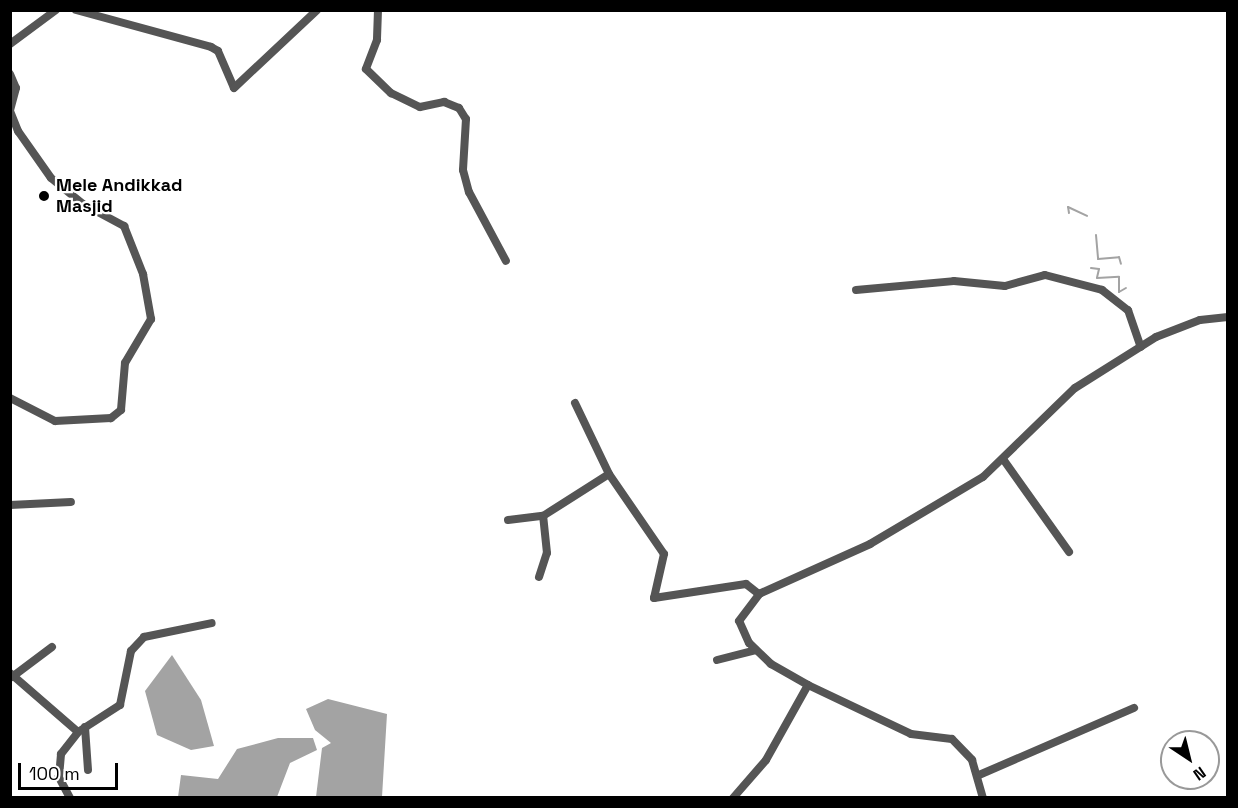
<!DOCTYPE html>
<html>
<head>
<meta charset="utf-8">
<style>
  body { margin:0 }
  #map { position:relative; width:1238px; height:808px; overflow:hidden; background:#fff; font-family:"Space Grotesk",sans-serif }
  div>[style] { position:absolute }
  .water>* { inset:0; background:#a3a3a3 }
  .stream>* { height:2px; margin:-1px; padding:0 1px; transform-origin:1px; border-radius:1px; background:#a3a3a3 }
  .street>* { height:8px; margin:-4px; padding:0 4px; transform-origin:4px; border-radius:4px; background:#555 }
  .dots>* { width:16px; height:16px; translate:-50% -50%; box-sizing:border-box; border:3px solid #fff; border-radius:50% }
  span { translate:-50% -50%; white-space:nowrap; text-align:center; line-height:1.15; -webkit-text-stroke:4.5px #fff; paint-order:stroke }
  .poi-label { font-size:18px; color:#000; font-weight:700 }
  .left { translate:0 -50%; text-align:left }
  .frame { position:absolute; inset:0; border:12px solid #000; pointer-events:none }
  .north { position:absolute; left:1160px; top:730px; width:60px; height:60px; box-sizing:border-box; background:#fff; border:2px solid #999; border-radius:50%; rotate:145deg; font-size:16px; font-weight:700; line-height:24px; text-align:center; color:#000 }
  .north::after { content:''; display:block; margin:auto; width:21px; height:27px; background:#000; clip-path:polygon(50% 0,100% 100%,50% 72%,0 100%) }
  .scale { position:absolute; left:18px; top:763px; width:100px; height:27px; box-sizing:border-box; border:3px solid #000; border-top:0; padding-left:8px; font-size:18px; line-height:21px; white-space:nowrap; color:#000; -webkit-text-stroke:4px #fff; paint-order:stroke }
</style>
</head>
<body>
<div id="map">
  <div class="water">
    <i style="clip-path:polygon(172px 655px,201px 700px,214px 746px,191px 750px,157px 735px,145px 691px)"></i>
    <i style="clip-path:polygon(328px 699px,387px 714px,382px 797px,316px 797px,322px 748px,331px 743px,315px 730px,306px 709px)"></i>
    <i style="clip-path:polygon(278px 738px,313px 738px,317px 750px,290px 763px,277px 797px,178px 797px,181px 775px,218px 779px,237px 749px)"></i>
  </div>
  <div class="stream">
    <i style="left:1069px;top:213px;width:6px;rotate:-99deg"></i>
    <i style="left:1068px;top:207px;width:21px;rotate:25deg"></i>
    <i style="left:1096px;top:235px;width:24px;rotate:85deg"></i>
    <i style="left:1098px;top:259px;width:21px;rotate:-5deg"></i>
    <i style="left:1119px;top:257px;width:7px;rotate:74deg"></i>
    <i style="left:1091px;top:268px;width:8px;rotate:7deg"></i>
    <i style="left:1099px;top:269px;width:9px;rotate:103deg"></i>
    <i style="left:1097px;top:278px;width:22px;rotate:-3deg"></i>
    <i style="left:1119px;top:277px;width:15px;rotate:90deg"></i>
    <i style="left:1119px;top:292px;width:8px;rotate:-30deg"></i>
  </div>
  <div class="street">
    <i style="left:76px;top:10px;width:140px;rotate:15.3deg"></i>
    <i style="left:211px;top:47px;width:8px;rotate:30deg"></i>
    <i style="left:218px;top:51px;width:40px;rotate:66.6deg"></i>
    <i style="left:234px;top:88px;width:114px;rotate:-43.2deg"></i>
    <i style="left:378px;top:10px;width:30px;rotate:92deg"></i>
    <i style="left:377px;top:40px;width:31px;rotate:111deg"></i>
    <i style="left:366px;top:69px;width:35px;rotate:44deg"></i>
    <i style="left:391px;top:93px;width:32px;rotate:26deg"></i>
    <i style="left:420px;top:107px;width:25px;rotate:-12deg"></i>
    <i style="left:444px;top:102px;width:16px;rotate:22deg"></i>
    <i style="left:459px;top:108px;width:13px;rotate:58deg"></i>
    <i style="left:466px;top:119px;width:51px;rotate:93.4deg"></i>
    <i style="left:463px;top:170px;width:23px;rotate:75deg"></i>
    <i style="left:469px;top:192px;width:78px;rotate:61.8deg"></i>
    <i style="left:10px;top:44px;width:57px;rotate:-36.5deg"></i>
    <i style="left:10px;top:74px;width:15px;rotate:67deg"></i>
    <i style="left:16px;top:88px;width:23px;rotate:105deg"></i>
    <i style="left:10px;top:111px;width:22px;rotate:68deg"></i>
    <i style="left:18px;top:131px;width:57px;rotate:54.9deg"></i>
    <i style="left:51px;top:178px;width:41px;rotate:39.1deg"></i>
    <i style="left:83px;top:204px;width:47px;rotate:28.2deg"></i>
    <i style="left:124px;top:226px;width:52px;rotate:68.4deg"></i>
    <i style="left:143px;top:274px;width:46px;rotate:79.9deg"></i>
    <i style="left:151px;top:319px;width:51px;rotate:120.6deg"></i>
    <i style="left:125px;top:363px;width:47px;rotate:94.9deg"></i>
    <i style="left:121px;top:410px;width:13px;rotate:141deg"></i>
    <i style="left:111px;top:418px;width:56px;rotate:176.9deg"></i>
    <i style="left:55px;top:421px;width:51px;rotate:-152.9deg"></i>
    <i style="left:856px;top:290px;width:98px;rotate:-5.2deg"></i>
    <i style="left:954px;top:281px;width:51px;rotate:5.6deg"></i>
    <i style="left:1005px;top:286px;width:41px;rotate:-15.4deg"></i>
    <i style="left:1045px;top:275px;width:59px;rotate:14.7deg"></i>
    <i style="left:1102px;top:290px;width:33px;rotate:38deg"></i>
    <i style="left:1128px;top:310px;width:39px;rotate:71deg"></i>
    <i style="left:575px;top:403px;width:79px;rotate:64.4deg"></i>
    <i style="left:1003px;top:459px;width:114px;rotate:54.6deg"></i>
    <i style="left:10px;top:505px;width:61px;rotate:-2.8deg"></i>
    <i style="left:508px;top:520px;width:35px;rotate:-7deg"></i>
    <i style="left:543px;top:516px;width:78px;rotate:-32.5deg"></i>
    <i style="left:609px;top:474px;width:97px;rotate:55.5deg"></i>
    <i style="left:664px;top:554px;width:45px;rotate:102.8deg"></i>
    <i style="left:654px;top:598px;width:93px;rotate:-8.7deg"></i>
    <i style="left:746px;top:584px;width:16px;rotate:38deg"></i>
    <i style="left:539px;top:577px;width:25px;rotate:-72deg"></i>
    <i style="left:547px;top:553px;width:37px;rotate:-96deg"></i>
    <i style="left:717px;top:660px;width:40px;rotate:-14.4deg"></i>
    <i style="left:10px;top:673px;width:90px;rotate:40.9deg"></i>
    <i style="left:12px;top:677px;width:50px;rotate:-36.9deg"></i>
    <i style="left:808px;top:685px;width:114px;rotate:25.4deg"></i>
    <i style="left:911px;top:734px;width:41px;rotate:7deg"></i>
    <i style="left:952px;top:739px;width:29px;rotate:46deg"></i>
    <i style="left:972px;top:760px;width:40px;rotate:74deg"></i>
    <i style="left:85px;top:727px;width:43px;rotate:86deg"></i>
    <i style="left:979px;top:775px;width:169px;rotate:-23.4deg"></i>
    <i style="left:70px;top:798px;width:24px;rotate:-118deg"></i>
    <i style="left:59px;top:777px;width:23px;rotate:-85deg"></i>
    <i style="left:61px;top:754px;width:28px;rotate:-52deg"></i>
    <i style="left:78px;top:732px;width:50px;rotate:-32.7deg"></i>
    <i style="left:120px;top:705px;width:55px;rotate:-78.5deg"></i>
    <i style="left:131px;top:651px;width:19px;rotate:-47deg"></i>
    <i style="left:144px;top:637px;width:69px;rotate:-11.6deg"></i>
    <i style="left:733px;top:798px;width:50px;rotate:-49deg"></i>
    <i style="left:766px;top:760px;width:86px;rotate:-60.8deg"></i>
    <i style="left:808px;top:685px;width:43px;rotate:-150.4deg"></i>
    <i style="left:771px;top:664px;width:30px;rotate:-136deg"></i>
    <i style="left:749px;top:643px;width:24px;rotate:-114deg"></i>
    <i style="left:739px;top:621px;width:34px;rotate:-53deg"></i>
    <i style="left:759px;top:594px;width:122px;rotate:-24.2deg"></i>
    <i style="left:870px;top:544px;width:131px;rotate:-30.7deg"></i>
    <i style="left:983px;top:477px;width:128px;rotate:-44.1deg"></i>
    <i style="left:1075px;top:388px;width:96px;rotate:-32.2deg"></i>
    <i style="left:1156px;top:337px;width:47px;rotate:-21.1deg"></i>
    <i style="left:1200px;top:320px;width:28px;rotate:-6deg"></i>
  </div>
  <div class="dots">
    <i style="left:44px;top:196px;background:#000"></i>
  </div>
  <div class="poi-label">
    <span class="left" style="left:56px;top:196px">Mele Andikkad<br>Masjid</span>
  </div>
  <div class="frame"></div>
  <div class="north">N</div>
  <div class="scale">100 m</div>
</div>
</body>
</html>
